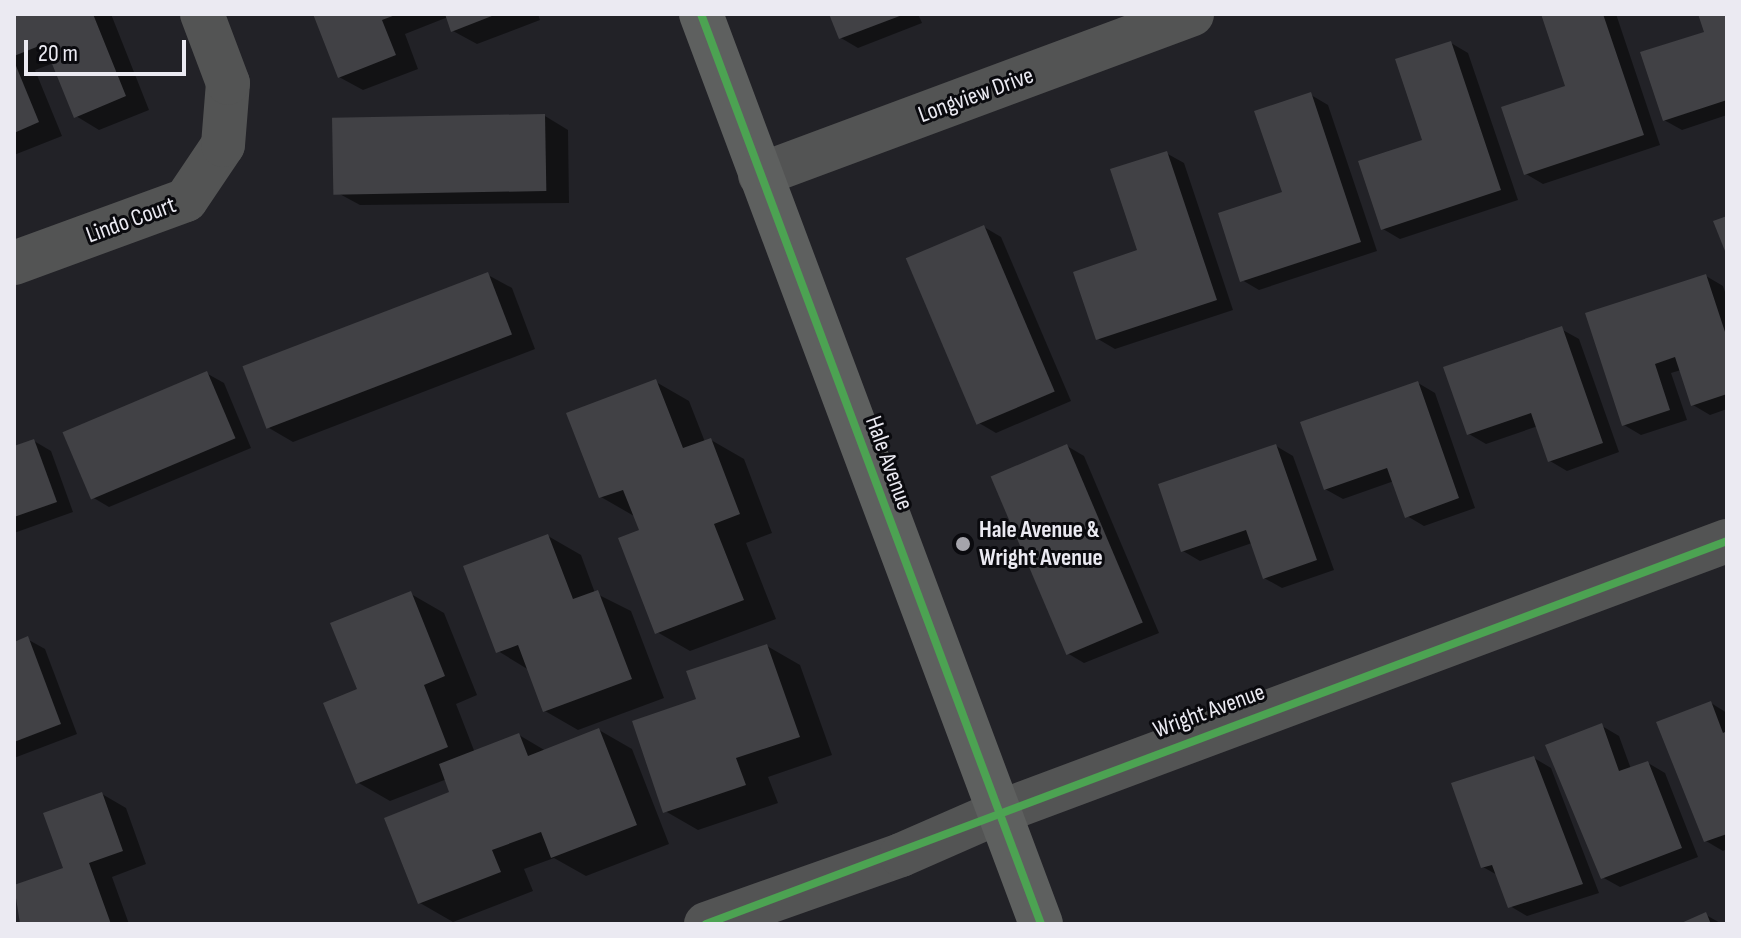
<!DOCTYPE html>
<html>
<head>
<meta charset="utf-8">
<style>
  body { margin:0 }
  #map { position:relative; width:1741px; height:938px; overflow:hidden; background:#222227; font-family:"Sofia Sans Condensed",sans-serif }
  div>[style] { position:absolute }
  .shadow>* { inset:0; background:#0007 }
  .building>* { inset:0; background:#414145; transform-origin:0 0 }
  .minor>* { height:44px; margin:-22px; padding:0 22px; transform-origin:22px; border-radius:22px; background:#535454 }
  .tertiary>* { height:44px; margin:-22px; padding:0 22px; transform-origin:22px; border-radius:22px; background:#535454 }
  .secondary>* { height:44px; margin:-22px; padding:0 22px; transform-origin:22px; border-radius:22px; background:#5e605f }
  .cycleway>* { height:8px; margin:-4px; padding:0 4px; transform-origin:4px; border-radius:4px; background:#4ca352 }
  .dots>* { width:22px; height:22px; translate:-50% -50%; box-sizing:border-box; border:4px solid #0a0a0e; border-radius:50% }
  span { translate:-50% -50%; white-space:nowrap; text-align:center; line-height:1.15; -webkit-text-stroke:6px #0a0a0e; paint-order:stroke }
  .street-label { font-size:24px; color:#ebeaf2 }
  .poi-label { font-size:24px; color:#ebeaf2; font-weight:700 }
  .left { translate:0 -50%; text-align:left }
  .frame { position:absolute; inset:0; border:16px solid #ebeaf2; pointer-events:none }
  .scale { position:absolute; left:24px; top:40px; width:162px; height:36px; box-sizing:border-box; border:4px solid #ebeaf2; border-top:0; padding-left:10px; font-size:24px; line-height:28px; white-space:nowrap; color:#ebeaf2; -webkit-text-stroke:6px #0a0a0e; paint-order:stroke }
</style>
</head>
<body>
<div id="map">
  <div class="shadow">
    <i style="clip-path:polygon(14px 14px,111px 14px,149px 110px,99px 130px,76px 116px,54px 63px,35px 70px,62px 136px,14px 155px)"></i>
    <i style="clip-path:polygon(315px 14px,538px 14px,540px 20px,477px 44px,453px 31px,448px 17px,405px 34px,418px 69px,363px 90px,339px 77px)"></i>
    <i style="clip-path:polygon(832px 14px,918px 14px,922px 23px,858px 48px,841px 38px)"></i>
    <i style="clip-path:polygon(1543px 14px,1616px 14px,1660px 145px,1543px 184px,1526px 174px,1567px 87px)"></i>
    <i style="clip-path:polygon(1700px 14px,1727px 14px,1727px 115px,1682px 130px,1664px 120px,1706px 33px)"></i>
    <i style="clip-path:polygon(1451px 43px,1468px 53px,1518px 200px,1400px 239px,1383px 229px,1424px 141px)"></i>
    <i style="clip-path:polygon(1311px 95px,1328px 105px,1377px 251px,1259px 290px,1242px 280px,1284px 194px)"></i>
    <i style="clip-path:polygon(545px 116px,568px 130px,569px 203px,360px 205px,336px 192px)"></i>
    <i style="clip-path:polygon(1166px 153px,1184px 163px,1233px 310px,1115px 349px,1098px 339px,1140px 252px)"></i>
    <i style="clip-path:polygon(984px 227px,1001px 237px,1071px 401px,996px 433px,979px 423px)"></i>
    <i style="clip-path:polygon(488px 275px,512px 288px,535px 349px,293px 442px,269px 428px)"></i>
    <i style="clip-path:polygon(1706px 276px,1723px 286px,1727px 298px,1727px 409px,1710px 415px,1693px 405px,1681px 370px,1671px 373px,1687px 420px,1641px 435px,1624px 425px,1588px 314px)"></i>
    <i style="clip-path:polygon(1561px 329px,1579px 339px,1619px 452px,1567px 471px,1550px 461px,1538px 426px,1486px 444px,1469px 434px)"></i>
    <i style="clip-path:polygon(206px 373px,224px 383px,251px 448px,109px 507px,92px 497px)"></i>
    <i style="clip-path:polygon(656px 382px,689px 401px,705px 442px,711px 440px,744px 459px,772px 533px,746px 543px,776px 619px,690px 651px,657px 632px,642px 531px,634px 516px,601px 497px)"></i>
    <i style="clip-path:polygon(1418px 383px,1435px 393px,1475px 508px,1424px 526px,1407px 516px,1394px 481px,1343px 499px,1325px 489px)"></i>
    <i style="clip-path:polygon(34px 441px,51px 451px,73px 512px,14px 533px,14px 448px)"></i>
    <i style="clip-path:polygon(1067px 446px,1084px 456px,1159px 633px,1084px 663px,1067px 653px)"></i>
    <i style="clip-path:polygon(1276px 446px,1293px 456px,1334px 570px,1282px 588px,1264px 578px,1252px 543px,1200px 561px,1183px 551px)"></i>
    <i style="clip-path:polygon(548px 536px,581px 555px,595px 593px,631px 611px,664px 698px,578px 730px,545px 711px,529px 670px,498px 651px)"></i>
    <i style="clip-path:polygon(411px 594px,444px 613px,477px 695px,456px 704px,475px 753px,519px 735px,546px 751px,599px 730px,632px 749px,669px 844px,586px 876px,554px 858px,524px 869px,533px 891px,453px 922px,420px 903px,452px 793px,447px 779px,390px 801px,357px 782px,360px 690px)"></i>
    <i style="clip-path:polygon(27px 639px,45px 649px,77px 734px,14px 758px,14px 644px)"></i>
    <i style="clip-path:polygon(767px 646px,800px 665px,832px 755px,768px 777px,778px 803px,698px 830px,665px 811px,699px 700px)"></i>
    <i style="clip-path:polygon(1711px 703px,1727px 713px,1727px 849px,1723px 851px,1706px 841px)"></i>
    <i style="clip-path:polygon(1602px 726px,1619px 736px,1631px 769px,1648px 763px,1665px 773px,1698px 857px,1620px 887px,1602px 877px)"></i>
    <i style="clip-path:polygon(1534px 758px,1551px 768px,1599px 893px,1527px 916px,1510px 906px,1499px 876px,1483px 867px)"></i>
    <i style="clip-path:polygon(102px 794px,126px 808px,146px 864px,112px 877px,129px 924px,22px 924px,14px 887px,66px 869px)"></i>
    <i style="clip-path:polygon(1706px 915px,1722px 924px,1684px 924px)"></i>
  </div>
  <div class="building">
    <i style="clip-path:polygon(14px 14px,93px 14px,126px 96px,74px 118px,44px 44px,14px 56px)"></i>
    <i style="clip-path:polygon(313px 14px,398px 14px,382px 20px,396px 55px,338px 78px)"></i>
    <i style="clip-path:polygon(445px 14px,497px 14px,451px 32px)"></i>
    <i style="clip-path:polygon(829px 14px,905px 14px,839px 39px)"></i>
    <i style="clip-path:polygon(1541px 14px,1603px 14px,1644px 135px,1524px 175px,1501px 107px,1565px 86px)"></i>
    <i style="clip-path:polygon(1698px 14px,1727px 14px,1727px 100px,1663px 121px,1640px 52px,1704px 32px)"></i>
    <i style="clip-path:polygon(1451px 41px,1501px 190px,1381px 230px,1358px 161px,1422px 140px,1395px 59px)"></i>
    <i style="clip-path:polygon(14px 61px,39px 122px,14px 133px)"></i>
    <i style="clip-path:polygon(1311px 92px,1361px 242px,1240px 282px,1218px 213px,1282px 192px,1254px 111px)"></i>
    <i style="left:545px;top:114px;width:77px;height:213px;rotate:89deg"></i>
    <i style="clip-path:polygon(1167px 151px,1217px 300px,1096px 340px,1073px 272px,1137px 250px,1110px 169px)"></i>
    <i style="clip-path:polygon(1727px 216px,1727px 256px,1713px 221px)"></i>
    <i style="left:984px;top:225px;width:181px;height:85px;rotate:67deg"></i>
    <i style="left:488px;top:272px;width:67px;height:263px;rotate:69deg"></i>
    <i style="clip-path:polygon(1706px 274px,1727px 338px,1727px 394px,1691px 406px,1675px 357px,1655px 364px,1670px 410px,1622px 426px,1585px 313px)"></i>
    <i style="clip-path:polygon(1562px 326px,1603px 443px,1548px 462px,1531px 413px,1467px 435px,1443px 367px)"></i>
    <i style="left:207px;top:371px;width:73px;height:157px;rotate:67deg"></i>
    <i style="clip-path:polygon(656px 379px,683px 448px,711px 438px,740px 514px,714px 524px,744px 600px,655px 634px,618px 538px,639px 530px,623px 490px,599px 498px,566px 413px)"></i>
    <i style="clip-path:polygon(1418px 381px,1459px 498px,1405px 518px,1387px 468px,1324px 490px,1300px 422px)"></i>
    <i style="clip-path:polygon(34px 439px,57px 502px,14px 517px,14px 446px)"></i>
    <i style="left:1067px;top:444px;width:194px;height:83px;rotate:67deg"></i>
    <i style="clip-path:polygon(1276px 444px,1317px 560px,1263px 579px,1246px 530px,1181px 552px,1158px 484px)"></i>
    <i style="clip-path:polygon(548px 534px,573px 599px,598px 590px,632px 679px,543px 712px,518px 645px,496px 653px,463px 566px)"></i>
    <i style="clip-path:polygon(411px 591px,445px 676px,424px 685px,448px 747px,356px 784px,323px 703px,357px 689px,330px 623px)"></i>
    <i style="clip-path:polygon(28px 636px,61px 724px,14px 742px,14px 642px)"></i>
    <i style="clip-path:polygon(767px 644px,800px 737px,736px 758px,746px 785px,663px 813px,632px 721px,696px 699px,686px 671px)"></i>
    <i style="clip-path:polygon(1711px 701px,1723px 733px,1727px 731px,1727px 834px,1704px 842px,1656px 722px)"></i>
    <i style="clip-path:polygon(1602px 723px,1619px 771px,1648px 761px,1682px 848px,1601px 879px,1545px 745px)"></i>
    <i style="clip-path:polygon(599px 728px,637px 825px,551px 858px,541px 832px,492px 850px,501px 872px,418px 904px,384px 818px,449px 792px,439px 764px,519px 733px,528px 756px)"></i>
    <i style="clip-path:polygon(1534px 756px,1583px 884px,1508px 908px,1492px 865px,1481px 868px,1451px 783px)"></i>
    <i style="clip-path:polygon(102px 792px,123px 851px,89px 863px,111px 924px,20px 924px,14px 885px,63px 868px,43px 813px)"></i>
    <i style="clip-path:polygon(1706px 912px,1711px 924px,1679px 924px)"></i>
  </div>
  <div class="minor">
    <i style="left:760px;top:175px;width:461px;rotate:-20.4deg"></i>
    <i style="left:14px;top:263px;width:183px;rotate:-20.1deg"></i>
    <i style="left:186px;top:200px;width:66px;rotate:-56.1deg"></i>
    <i style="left:223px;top:145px;width:62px;rotate:-85.4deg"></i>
    <i style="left:228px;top:83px;width:74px;rotate:-110.6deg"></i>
    <i style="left:997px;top:813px;width:779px;rotate:-20.44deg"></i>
  </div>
  <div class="tertiary">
    <i style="left:706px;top:924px;width:207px;rotate:-19.5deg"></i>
    <i style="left:901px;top:855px;width:105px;rotate:-23.6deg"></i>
  </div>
  <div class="secondary">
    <i style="left:701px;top:14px;width:971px;rotate:69.51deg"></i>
  </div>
  <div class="cycleway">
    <i style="left:701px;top:14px;width:971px;rotate:69.51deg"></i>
    <i style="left:706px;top:924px;width:1090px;rotate:-20.56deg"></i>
  </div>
  <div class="dots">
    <i style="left:963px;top:544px;background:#a5a4ab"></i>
  </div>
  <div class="street-label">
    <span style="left:976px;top:95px;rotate:-20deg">Longview Drive</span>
    <span style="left:131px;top:220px;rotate:-20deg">Lindo Court</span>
    <span style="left:889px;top:463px;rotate:70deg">Hale Avenue</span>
    <span style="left:1209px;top:711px;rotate:-20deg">Wright Avenue</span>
  </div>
  <div class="poi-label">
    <span class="left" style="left:979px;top:544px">Hale Avenue &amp;<br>Wright Avenue</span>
  </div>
  <div class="frame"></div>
  <div class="scale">20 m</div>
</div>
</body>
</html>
